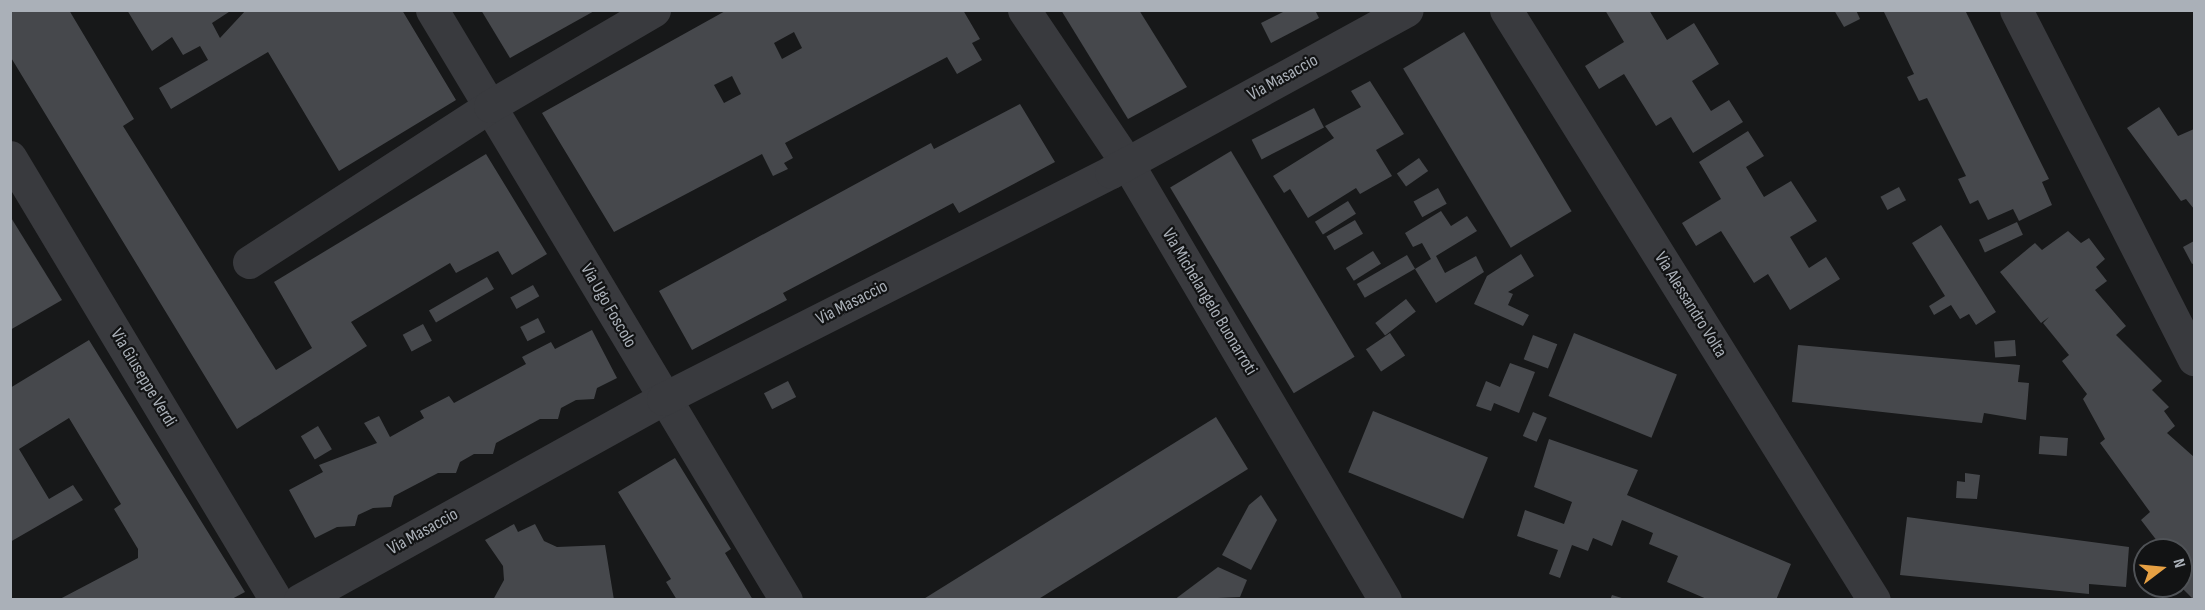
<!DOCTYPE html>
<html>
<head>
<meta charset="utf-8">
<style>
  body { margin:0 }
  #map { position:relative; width:2205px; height:610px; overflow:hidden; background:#171819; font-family:"Sofia Sans Condensed",sans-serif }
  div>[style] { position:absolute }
  .building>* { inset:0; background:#46484c; transform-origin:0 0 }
  .street>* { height:33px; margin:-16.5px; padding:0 16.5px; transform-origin:16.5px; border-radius:16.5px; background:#393a3e }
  span { translate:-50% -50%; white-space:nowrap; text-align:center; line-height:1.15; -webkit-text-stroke:4.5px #121314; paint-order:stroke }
  .street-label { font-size:18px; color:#aab0b8 }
  .frame { position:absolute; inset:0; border:12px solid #aab0b8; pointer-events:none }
  .north { position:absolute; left:2133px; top:538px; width:60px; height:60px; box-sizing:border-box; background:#121314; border:2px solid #4f5256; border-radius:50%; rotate:74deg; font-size:16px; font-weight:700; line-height:24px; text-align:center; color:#aab0b8 }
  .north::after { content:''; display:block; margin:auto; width:21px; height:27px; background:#e6a043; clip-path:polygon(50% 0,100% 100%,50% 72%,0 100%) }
</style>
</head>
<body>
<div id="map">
  <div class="building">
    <i style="clip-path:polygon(10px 10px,69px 10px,134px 119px,123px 126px,276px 370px,312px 348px,274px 282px,486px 154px,547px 254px,512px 275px,498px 251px,456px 273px,450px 263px,351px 322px,367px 346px,237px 429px,10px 56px)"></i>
    <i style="clip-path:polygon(127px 10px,232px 10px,212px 23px,220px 38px,246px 10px,402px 10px,456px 100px,339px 171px,268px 52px,171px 109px,159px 88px,208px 60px,200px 46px,183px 55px,172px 37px,152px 51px)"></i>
    <i style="clip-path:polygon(481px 10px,596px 10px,510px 58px)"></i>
    <i style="clip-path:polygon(evenodd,727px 10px,963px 10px,980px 39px,972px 43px,982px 60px,957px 74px,947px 57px,785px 143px,793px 158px,784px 163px,788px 169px,773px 176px,762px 154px,614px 232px,542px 113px,727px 10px,794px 32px,802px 48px,782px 59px,774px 43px,794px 32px,727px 10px,732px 76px,741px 94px,724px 103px,714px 85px,732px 76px)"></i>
    <i style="clip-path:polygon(1061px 10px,1139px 10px,1187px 87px,1128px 119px)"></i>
    <i style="clip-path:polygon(1287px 10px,1315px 10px,1319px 18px,1271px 43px,1261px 23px)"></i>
    <i style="clip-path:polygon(1605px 10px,1649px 10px,1667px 40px,1694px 23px,1719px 64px,1692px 81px,1711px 111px,1729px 100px,1743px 122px,1693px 153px,1671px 117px,1656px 126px,1624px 74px,1599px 89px,1585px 66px,1624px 42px)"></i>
    <i style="clip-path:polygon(1834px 10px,1856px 10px,1860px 19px,1844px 27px)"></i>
    <i style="clip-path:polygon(1883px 10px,1965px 10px,2049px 179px,2042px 182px,2052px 205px,2019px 221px,2013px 209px,1988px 220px,1978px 200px,1970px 204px,1958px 179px,1966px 176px,1927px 98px,1919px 101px,1907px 77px,1914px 74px)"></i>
    <i style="left:1464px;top:32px;width:209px;height:71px;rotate:59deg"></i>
    <i style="clip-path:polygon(1370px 81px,1404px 134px,1376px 150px,1392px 176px,1360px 194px,1356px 188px,1308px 218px,1290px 189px,1284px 193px,1273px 176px,1334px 138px,1325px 126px,1361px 107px,1351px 91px)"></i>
    <i style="clip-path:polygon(1020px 104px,1055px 162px,959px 213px,953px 203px,783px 293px,787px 300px,692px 350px,659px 291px,931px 143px,934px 149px)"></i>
    <i style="clip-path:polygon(2159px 107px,2178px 136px,2194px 129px,2194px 209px,2186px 199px,2181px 201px,2127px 128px)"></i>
    <i style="left:1314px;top:108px;width:22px;height:70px;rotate:63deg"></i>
    <i style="clip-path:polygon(1748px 131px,1764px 156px,1746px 167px,1764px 197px,1791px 181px,1817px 221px,1790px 237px,1809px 268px,1826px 257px,1840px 279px,1790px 310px,1768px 274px,1754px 283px,1721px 231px,1696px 246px,1682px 223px,1721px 199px,1699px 162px)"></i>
    <i style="left:1231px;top:151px;width:240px;height:71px;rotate:59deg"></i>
    <i style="left:1419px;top:158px;width:16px;height:27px;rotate:55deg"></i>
    <i style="left:1899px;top:187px;width:15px;height:21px;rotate:62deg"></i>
    <i style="left:1438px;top:188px;width:18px;height:28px;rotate:61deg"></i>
    <i style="left:1348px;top:201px;width:15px;height:39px;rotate:58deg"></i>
    <i style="clip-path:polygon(1441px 211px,1451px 226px,1467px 216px,1477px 231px,1436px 256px,1445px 273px,1476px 256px,1484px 272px,1436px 303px,1415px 269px,1431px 259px,1422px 243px,1413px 247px,1405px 233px)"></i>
    <i style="clip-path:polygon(10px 216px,62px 300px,10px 330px)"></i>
    <i style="left:1355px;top:220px;width:16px;height:33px;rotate:60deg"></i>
    <i style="left:2017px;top:222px;width:14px;height:42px;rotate:65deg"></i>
    <i style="clip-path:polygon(1941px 225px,1996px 312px,1976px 325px,1969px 314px,1960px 319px,1951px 305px,1934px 315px,1929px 306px,1945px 296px,1912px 243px)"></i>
    <i style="clip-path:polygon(2068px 231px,2081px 243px,2089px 238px,2105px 259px,2096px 267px,2107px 281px,2095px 290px,2126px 326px,2116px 335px,2162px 381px,2152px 390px,2169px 407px,2164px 411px,2175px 426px,2167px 433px,2194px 457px,2194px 600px,2180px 586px,2181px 550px,2164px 550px,2141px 520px,2150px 512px,2100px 443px,2105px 439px,2083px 399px,2087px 394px,2062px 361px,2069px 355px,2043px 323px,2049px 317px,2041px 323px,2000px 272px,2035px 243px,2042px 250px)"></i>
    <i style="clip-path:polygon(2194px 241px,2194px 263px,2192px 264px,2183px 247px)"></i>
    <i style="left:1373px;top:251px;width:15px;height:32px;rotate:58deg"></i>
    <i style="clip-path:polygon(1521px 254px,1534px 276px,1508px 292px,1513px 294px,1508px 305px,1529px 315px,1523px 326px,1474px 304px,1487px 276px)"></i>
    <i style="left:1407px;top:255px;width:16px;height:58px;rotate:60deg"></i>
    <i style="left:487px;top:277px;width:14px;height:67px;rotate:60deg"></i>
    <i style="left:533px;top:285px;width:13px;height:26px;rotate:61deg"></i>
    <i style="left:1406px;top:299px;width:16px;height:39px;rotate:52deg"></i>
    <i style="left:538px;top:318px;width:16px;height:20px;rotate:63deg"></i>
    <i style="left:423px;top:324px;width:19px;height:23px;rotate:62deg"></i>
    <i style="clip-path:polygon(592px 330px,617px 378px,597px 388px,594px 399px,576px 400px,561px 408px,558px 419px,540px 419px,496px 443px,493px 454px,474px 454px,460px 462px,456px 473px,438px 473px,394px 496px,391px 507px,373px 508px,358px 515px,355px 526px,337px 527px,315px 538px,289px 490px,323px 472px,319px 465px,377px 443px,364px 423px,379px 416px,390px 437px,424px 418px,420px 411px,449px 396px,454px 403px,526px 364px,522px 357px,551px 342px,555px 349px)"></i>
    <i style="left:1390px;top:333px;width:27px;height:29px;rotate:56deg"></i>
    <i style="left:1574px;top:333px;width:111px;height:68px;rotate:22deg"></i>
    <i style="left:1533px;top:335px;width:26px;height:26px;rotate:21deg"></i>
    <i style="clip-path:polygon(89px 340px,245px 592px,230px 600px,58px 600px,138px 558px,138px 549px,114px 509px,121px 504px,69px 418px,19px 449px,49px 499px,73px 485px,83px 500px,10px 542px,10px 388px)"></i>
    <i style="left:2015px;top:340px;width:16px;height:21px;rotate:86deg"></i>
    <i style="clip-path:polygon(1798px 345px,2020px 365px,2018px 382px,2029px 383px,2026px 420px,1984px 413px,1982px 423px,1792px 402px)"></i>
    <i style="clip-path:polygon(1510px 363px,1535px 372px,1519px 413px,1494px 403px,1491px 411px,1476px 406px,1486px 381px,1500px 387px)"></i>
    <i style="left:788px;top:381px;width:18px;height:27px;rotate:63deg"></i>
    <i style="left:1373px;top:411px;width:124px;height:66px;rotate:22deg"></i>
    <i style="left:1533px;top:412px;width:15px;height:26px;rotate:23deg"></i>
    <i style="clip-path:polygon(1216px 417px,1248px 469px,1037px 600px,922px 600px)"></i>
    <i style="left:318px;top:426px;width:27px;height:20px;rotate:59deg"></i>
    <i style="left:2040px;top:436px;width:28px;height:18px;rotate:4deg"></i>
    <i style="clip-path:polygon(1549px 439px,1638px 470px,1627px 495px,1791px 564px,1776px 600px,1709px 600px,1667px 582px,1678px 556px,1649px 544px,1653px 533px,1622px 520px,1612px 546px,1593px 538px,1588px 551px,1572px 545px,1560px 578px,1549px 574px,1558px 550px,1517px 536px,1525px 510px,1564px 524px,1572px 502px,1534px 487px)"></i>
    <i style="clip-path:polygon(675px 458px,731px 549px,725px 553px,753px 600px,677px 600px,666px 582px,671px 579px,618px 492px)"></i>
    <i style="clip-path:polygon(1965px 473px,1980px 475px,1977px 499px,1956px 498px,1957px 481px,1965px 482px)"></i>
    <i style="clip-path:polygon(1261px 495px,1277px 520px,1251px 570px,1222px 555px,1249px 505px)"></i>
    <i style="clip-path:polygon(1907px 517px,2129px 547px,2126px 587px,2089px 584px,2089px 594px,1900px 575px)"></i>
    <i style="clip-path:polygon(514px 524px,518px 532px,535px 524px,544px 541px,557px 547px,605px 545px,614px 600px,493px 600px,504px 580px,503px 566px,485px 540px)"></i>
    <i style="clip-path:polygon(1218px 567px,1247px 580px,1240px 597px,1174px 600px)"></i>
    <i style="clip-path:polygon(1612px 595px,1625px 599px,1625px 600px,1610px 600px)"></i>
  </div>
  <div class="street">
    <i style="left:432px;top:10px;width:688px;rotate:59.04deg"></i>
    <i style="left:1024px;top:10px;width:184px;rotate:56.1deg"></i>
    <i style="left:1127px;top:163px;width:507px;rotate:59.44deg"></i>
    <i style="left:1506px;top:10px;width:695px;rotate:58.05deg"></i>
    <i style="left:2016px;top:10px;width:392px;rotate:63deg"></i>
    <i style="left:10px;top:157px;width:517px;rotate:59.02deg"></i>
    <i style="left:249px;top:262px;width:287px;rotate:-32.9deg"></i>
    <i style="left:490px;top:106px;width:190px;rotate:-30.3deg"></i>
    <i style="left:300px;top:600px;width:415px;rotate:-29deg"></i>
    <i style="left:663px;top:399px;width:502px;rotate:-26.87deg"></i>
    <i style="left:1111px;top:172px;width:337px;rotate:-28.7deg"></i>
  </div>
  <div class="street-label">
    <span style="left:1283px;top:78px;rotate:-29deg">Via Masaccio</span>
    <span style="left:1209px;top:302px;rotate:59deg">Via Michelangelo Buonarroti</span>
    <span style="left:852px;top:303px;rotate:-27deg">Via Masaccio</span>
    <span style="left:1690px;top:305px;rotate:58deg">Via Alessandro Volta</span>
    <span style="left:608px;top:306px;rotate:60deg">Via Ugo Foscolo</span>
    <span style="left:143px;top:378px;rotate:59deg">Via Giuseppe Verdi</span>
    <span style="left:423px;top:532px;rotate:-29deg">Via Masaccio</span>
  </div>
  <div class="frame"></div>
  <div class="north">N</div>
</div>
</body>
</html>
